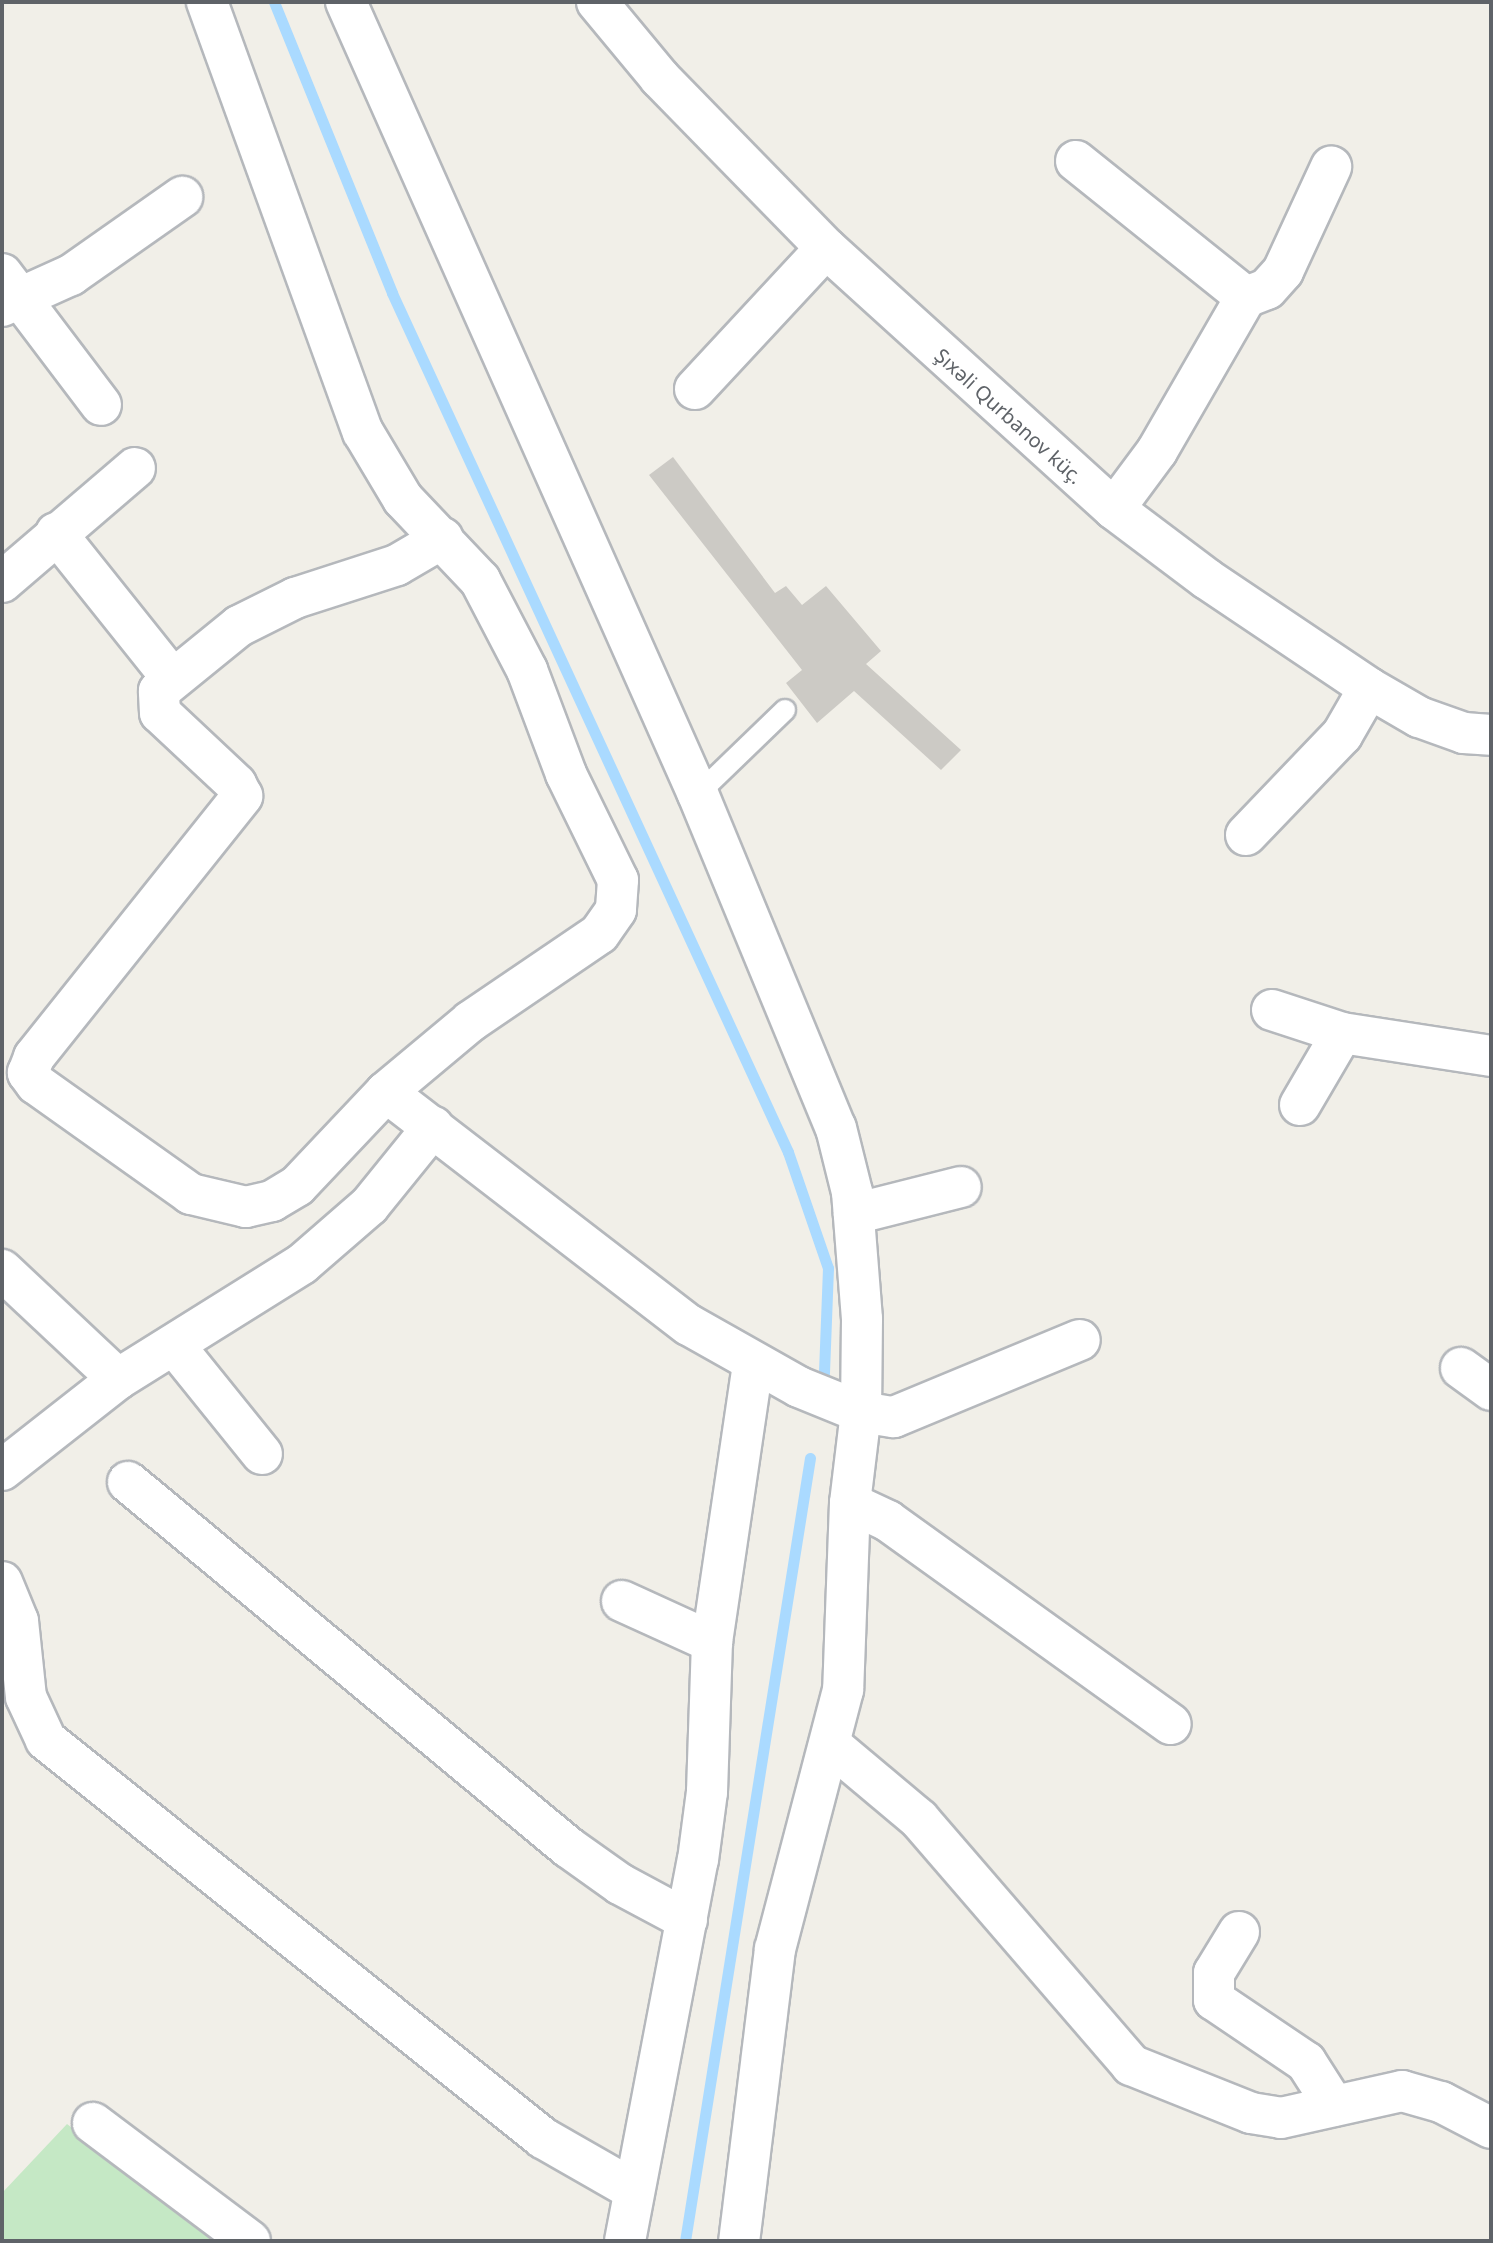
<!DOCTYPE html>
<html>
<head>
<meta charset="utf-8">
<style>
  body { margin:0 }
  #map { position:relative; width:1493px; height:2243px; overflow:hidden; background:#f1efe8; font-family:"Noto Sans",sans-serif }
  div>[style] { position:absolute }
  .green>* { inset:0; background:#c5e8c5 }
  .stream>* { height:11px; margin:-5.5px; padding:0 5.5px; transform-origin:5.5px; border-radius:5.5px; background:#aadaff }
  .building>* { inset:0; background:#cccac5 }
  .roads { filter:drop-shadow(2px 0 #b5b8bc) drop-shadow(-2px 0 #b5b8bc) drop-shadow(0 2px #b5b8bc) drop-shadow(0 -2px #b5b8bc) }
  .lane>* { height:20px; margin:-10px; padding:0 10px; transform-origin:10px; border-radius:10px; background:#fff }
  .street>* { height:40px; margin:-20px; padding:0 20px; transform-origin:20px; border-radius:20px; background:#fff }
  span { translate:-50% -50%; white-space:nowrap; text-align:center; line-height:1.15; -webkit-text-stroke:6px #fff; paint-order:stroke }
  .street-label { font-size:20px; color:#5f6368 }
  .frame { position:absolute; inset:0; border:4px solid #5f6368; pointer-events:none }
</style>
</head>
<body>
<div id="map">
  <div class="green">
    <i style="clip-path:polygon(67px 2124px,218px 2241px,2px 2241px,2px 2193px)"></i>
  </div>
  <div class="stream">
    <i style="left:274px;top:2px;width:314px;rotate:67.9deg"></i>
    <i style="left:392px;top:293px;width:946px;rotate:65.25deg"></i>
    <i style="left:788px;top:1152px;width:123px;rotate:71deg"></i>
    <i style="left:828px;top:1268px;width:106px;rotate:92.2deg"></i>
    <i style="left:685px;top:2241px;width:793px;rotate:-80.93deg"></i>
  </div>
  <div class="building">
    <i style="clip-path:polygon(673px 457px,775px 593px,786px 586px,802px 605px,826px 586px,881px 651px,866px 664px,961px 750px,941px 770px,854px 691px,817px 723px,786px 683px,802px 670px,649px 475px)"></i>
  </div>
  <div class="roads">
    <div class="lane">
      <i style="left:698px;top:794px;width:121px;rotate:-44deg"></i>
    </div>
    <div class="street">
      <i style="left:207px;top:2px;width:457px;rotate:70.1deg"></i>
      <i style="left:363px;top:432px;width:78px;rotate:59.2deg"></i>
      <i style="left:403px;top:499px;width:112px;rotate:46.5deg"></i>
      <i style="left:480px;top:580px;width:102px;rotate:62.4deg"></i>
      <i style="left:527px;top:670px;width:111px;rotate:69.4deg"></i>
      <i style="left:566px;top:774px;width:118px;rotate:63.9deg"></i>
      <i style="left:618px;top:880px;width:30px;rotate:94deg"></i>
      <i style="left:616px;top:910px;width:29px;rotate:125deg"></i>
      <i style="left:599px;top:934px;width:155px;rotate:145.8deg"></i>
      <i style="left:471px;top:1021px;width:111px;rotate:140.1deg"></i>
      <i style="left:386px;top:1092px;width:382px;rotate:37.6deg"></i>
      <i style="left:689px;top:1325px;width:126px;rotate:29.4deg"></i>
      <i style="left:799px;top:1387px;width:67px;rotate:22deg"></i>
      <i style="left:861px;top:1412px;width:33px;rotate:9deg"></i>
      <i style="left:894px;top:1417px;width:201px;rotate:-22.5deg"></i>
      <i style="left:346px;top:2px;width:867px;rotate:66.04deg"></i>
      <i style="left:698px;top:794px;width:361px;rotate:67.6deg"></i>
      <i style="left:836px;top:1128px;width:66px;rotate:76deg"></i>
      <i style="left:852px;top:1192px;width:127px;rotate:85.5deg"></i>
      <i style="left:862px;top:1319px;width:93px;rotate:90.6deg"></i>
      <i style="left:861px;top:1412px;width:92px;rotate:96.9deg"></i>
      <i style="left:850px;top:1503px;width:187px;rotate:92.1deg"></i>
      <i style="left:843px;top:1690px;width:268px;rotate:104.7deg"></i>
      <i style="left:775px;top:1949px;width:294px;rotate:97deg"></i>
      <i style="left:597px;top:2px;width:99px;rotate:50.3deg"></i>
      <i style="left:660px;top:78px;width:238px;rotate:45.7deg"></i>
      <i style="left:826px;top:248px;width:389px;rotate:42.2deg"></i>
      <i style="left:1114px;top:509px;width:116px;rotate:37deg"></i>
      <i style="left:1207px;top:579px;width:195px;rotate:33.9deg"></i>
      <i style="left:1369px;top:688px;width:58px;rotate:30.1deg"></i>
      <i style="left:1419px;top:717px;width:48px;rotate:19.6deg"></i>
      <i style="left:1464px;top:733px;width:27px;rotate:4deg"></i>
      <i style="left:1076px;top:161px;width:218px;rotate:38.7deg"></i>
      <i style="left:2px;top:274px;width:164px;rotate:52.9deg"></i>
      <i style="left:2px;top:306px;width:76px;rotate:-24.2deg"></i>
      <i style="left:71px;top:275px;width:136px;rotate:-35.1deg"></i>
      <i style="left:695px;top:389px;width:192px;rotate:-47.1deg"></i>
      <i style="left:1114px;top:509px;width:72px;rotate:-53.4deg"></i>
      <i style="left:1157px;top:451px;width:178px;rotate:-60deg"></i>
      <i style="left:1246px;top:297px;width:22px;rotate:-21deg"></i>
      <i style="left:1267px;top:289px;width:24px;rotate:-48deg"></i>
      <i style="left:1283px;top:271px;width:115px;rotate:-65.2deg"></i>
      <i style="left:56px;top:533px;width:184px;rotate:51.4deg"></i>
      <i style="left:2px;top:582px;width:175px;rotate:-40.6deg"></i>
      <i style="left:1246px;top:835px;width:139px;rotate:-46.2deg"></i>
      <i style="left:1342px;top:735px;width:54px;rotate:-60.1deg"></i>
      <i style="left:1272px;top:1010px;width:74px;rotate:18.2deg"></i>
      <i style="left:1342px;top:1033px;width:151px;rotate:8.8deg"></i>
      <i style="left:386px;top:1092px;width:129px;rotate:133.4deg"></i>
      <i style="left:297px;top:1186px;width:29px;rotate:149deg"></i>
      <i style="left:272px;top:1201px;width:27px;rotate:167deg"></i>
      <i style="left:246px;top:1207px;width:57px;rotate:-166.7deg"></i>
      <i style="left:191px;top:1194px;width:190px;rotate:-144.6deg"></i>
      <i style="left:36px;top:1084px;width:14px;rotate:-126deg"></i>
      <i style="left:28px;top:1073px;width:17px;rotate:-69deg"></i>
      <i style="left:34px;top:1057px;width:334px;rotate:-51.4deg"></i>
      <i style="left:242px;top:796px;width:13px;rotate:-117deg"></i>
      <i style="left:236px;top:784px;width:104px;rotate:-136.9deg"></i>
      <i style="left:160px;top:713px;width:22px;rotate:-93deg"></i>
      <i style="left:159px;top:691px;width:103px;rotate:-39.1deg"></i>
      <i style="left:239px;top:626px;width:63px;rotate:-26.6deg"></i>
      <i style="left:295px;top:598px;width:107px;rotate:-17.9deg"></i>
      <i style="left:397px;top:565px;width:53px;rotate:-30.4deg"></i>
      <i style="left:1300px;top:1105px;width:83px;rotate:-59.7deg"></i>
      <i style="left:854px;top:1214px;width:110px;rotate:-14.2deg"></i>
      <i style="left:2px;top:1270px;width:159px;rotate:43.2deg"></i>
      <i style="left:174px;top:1345px;width:140px;rotate:51.1deg"></i>
      <i style="left:1461px;top:1368px;width:37px;rotate:36deg"></i>
      <i style="left:2px;top:1470px;width:147px;rotate:-38.1deg"></i>
      <i style="left:118px;top:1379px;width:217px;rotate:-32deg"></i>
      <i style="left:302px;top:1264px;width:89px;rotate:-40.9deg"></i>
      <i style="left:369px;top:1206px;width:102px;rotate:-51deg"></i>
      <i style="left:128px;top:1482px;width:572px;rotate:39.68deg"></i>
      <i style="left:568px;top:1847px;width:64px;rotate:35.4deg"></i>
      <i style="left:620px;top:1884px;width:76px;rotate:28.2deg"></i>
      <i style="left:850px;top:1503px;width:42px;rotate:25.3deg"></i>
      <i style="left:888px;top:1521px;width:348px;rotate:35.7deg"></i>
      <i style="left:2px;top:1582px;width:42px;rotate:67.7deg"></i>
      <i style="left:18px;top:1621px;width:76px;rotate:84deg"></i>
      <i style="left:26px;top:1697px;width:47px;rotate:65.1deg"></i>
      <i style="left:46px;top:1740px;width:637px;rotate:38.69deg"></i>
      <i style="left:543px;top:2138px;width:103px;rotate:29.8deg"></i>
      <i style="left:622px;top:1601px;width:99px;rotate:24.5deg"></i>
      <i style="left:832px;top:1746px;width:114px;rotate:40deg"></i>
      <i style="left:919px;top:1819px;width:325px;rotate:49.2deg"></i>
      <i style="left:1131px;top:2065px;width:129px;rotate:21.8deg"></i>
      <i style="left:1251px;top:2113px;width:30px;rotate:9deg"></i>
      <i style="left:1281px;top:2118px;width:124px;rotate:-12.6deg"></i>
      <i style="left:1402px;top:2091px;width:41px;rotate:15.8deg"></i>
      <i style="left:1441px;top:2102px;width:56px;rotate:27.5deg"></i>
      <i style="left:1239px;top:1932px;width:48px;rotate:121.4deg"></i>
      <i style="left:1214px;top:1973px;width:27px;rotate:90deg"></i>
      <i style="left:1214px;top:2000px;width:111px;rotate:34deg"></i>
      <i style="left:1306px;top:2062px;width:52px;rotate:57.5deg"></i>
      <i style="left:93px;top:2123px;width:196px;rotate:36.9deg"></i>
      <i style="left:625px;top:2241px;width:388px;rotate:-79.2deg"></i>
      <i style="left:698px;top:1860px;width:69px;rotate:-82.5deg"></i>
      <i style="left:707px;top:1792px;width:150px;rotate:-88.1deg"></i>
      <i style="left:712px;top:1642px;width:282px;rotate:-81.6deg"></i>
    </div>
  </div>
  <div class="street-label">
    <span style="left:1009px;top:416px;rotate:42deg">Şıxəli Qurbanov küç.</span>
  </div>
  <div class="frame"></div>
</div>
</body>
</html>
